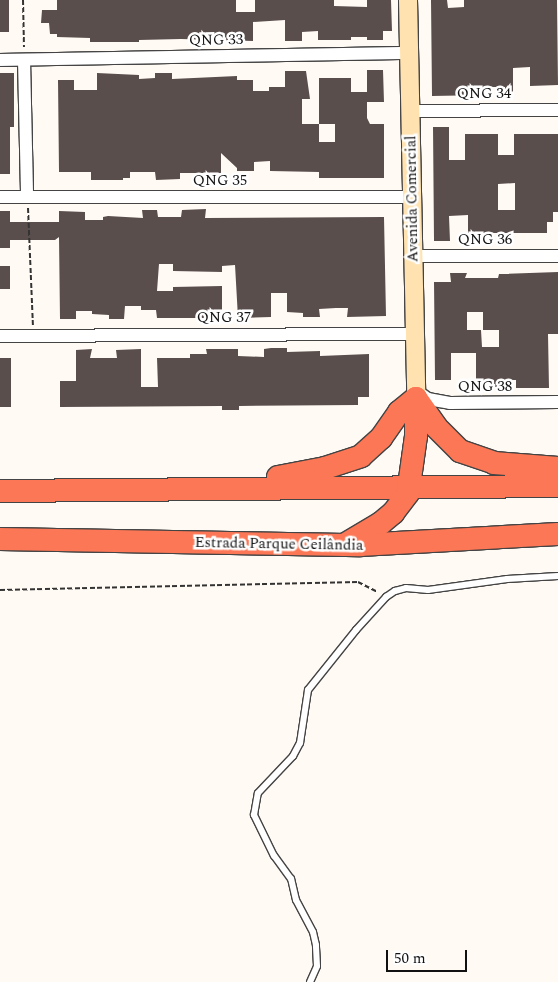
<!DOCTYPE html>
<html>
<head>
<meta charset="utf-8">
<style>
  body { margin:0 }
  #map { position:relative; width:558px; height:982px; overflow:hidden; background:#fffaf4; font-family:Spectral,serif }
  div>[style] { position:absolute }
  .building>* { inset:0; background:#5a4e4c; transform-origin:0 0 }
  .path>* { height:2px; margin-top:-1px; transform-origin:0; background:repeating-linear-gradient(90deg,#333 0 5px,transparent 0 7.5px) }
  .roads { filter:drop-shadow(1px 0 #444) drop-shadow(-1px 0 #444) drop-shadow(0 1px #444) drop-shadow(0 -1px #444) }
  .lane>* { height:6px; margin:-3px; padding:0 3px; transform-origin:3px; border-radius:3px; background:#fff }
  .street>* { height:12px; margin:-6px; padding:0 6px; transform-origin:6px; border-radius:6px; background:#fff }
  .secondary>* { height:18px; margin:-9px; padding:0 9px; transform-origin:9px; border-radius:9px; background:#ffe2af }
  .highway>* { height:22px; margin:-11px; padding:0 11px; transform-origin:11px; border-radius:11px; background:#fc7755 }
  span { translate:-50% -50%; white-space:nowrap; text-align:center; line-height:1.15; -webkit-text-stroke:5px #fff; paint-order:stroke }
  .street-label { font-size:15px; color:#111 }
  .scale { position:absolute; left:386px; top:950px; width:81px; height:22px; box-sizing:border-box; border:2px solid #111; border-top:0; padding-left:6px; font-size:15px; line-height:18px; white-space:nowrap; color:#111; -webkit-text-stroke:4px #fff; paint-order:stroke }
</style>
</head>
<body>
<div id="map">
  <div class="building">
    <i style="left:0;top:0;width:9px;height:32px"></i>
    <i style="clip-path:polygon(57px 0,236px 0,236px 12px,255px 12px,255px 0,334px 0,334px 6px,367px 7px,367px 0,391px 0,392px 31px,383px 31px,383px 40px,367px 40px,367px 37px,351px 37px,351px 40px,318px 40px,318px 31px,302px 32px,302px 41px,285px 41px,285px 20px,253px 22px,253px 41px,181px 39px,139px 40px,139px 42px,90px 42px,90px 38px,57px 37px,57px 34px,50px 34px,49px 23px,41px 23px,42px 10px,57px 10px)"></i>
    <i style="clip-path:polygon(431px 0,447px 0,448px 8px,464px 7px,464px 0,557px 0,558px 85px,530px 86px,530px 67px,513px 68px,513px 93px,505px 94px,505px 87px,486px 87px,486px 95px,432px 96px)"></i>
    <i style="clip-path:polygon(367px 70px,383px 70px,384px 102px,367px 102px,367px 118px,370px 124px,384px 124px,384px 178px,319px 178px,319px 172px,270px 171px,270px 161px,254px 162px,254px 171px,237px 171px,237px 168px,221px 153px,221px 173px,180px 173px,180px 179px,156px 180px,155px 172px,130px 172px,130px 178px,123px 178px,123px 180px,91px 180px,91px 172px,59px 172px,58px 80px,74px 80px,74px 90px,97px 90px,97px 73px,139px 75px,139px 79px,155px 78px,155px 73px,172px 73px,172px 79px,237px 76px,237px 80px,253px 80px,253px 91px,269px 91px,269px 87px,285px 87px,285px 71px,306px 71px,310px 99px,302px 99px,302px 124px,319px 124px,319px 142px,335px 142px,335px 124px,319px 124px,319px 78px,351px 78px,351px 92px,367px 92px)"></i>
    <i style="clip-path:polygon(0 73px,14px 73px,14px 127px,10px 127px,10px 174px,0 174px)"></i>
    <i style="clip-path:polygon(evenodd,433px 127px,449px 127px,449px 160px,465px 160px,465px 134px,498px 134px,498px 155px,514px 155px,514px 134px,558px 134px,558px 212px,553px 212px,553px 222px,547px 222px,547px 233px,468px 233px,468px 215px,449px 216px,450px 241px,434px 241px,433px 127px,515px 183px,515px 210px,498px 210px,498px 184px,515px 183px)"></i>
    <i style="clip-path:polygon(206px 209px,205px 218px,384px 217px,386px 316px,347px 317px,348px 308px,336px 308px,319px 309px,320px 317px,303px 317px,303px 313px,287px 312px,287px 293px,271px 293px,271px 317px,238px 318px,235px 265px,222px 266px,222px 272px,173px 271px,173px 264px,159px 264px,157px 291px,173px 291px,173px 287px,222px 286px,222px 318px,157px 318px,156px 310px,141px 310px,141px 306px,125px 306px,124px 319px,109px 319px,109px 315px,92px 314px,92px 311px,76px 311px,76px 319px,60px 319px,59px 237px,55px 240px,10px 240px,10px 248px,0 248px,0 211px,10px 211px,10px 222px,59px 222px,59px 211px,85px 212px,85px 220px,103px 220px,103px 217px,108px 216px,143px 218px,142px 210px,157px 210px,158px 217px,181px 217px,182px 210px)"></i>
    <i style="left:0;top:266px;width:10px;height:23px"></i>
    <i style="clip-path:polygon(evenodd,558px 272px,558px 334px,548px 334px,549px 388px,516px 388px,516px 380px,500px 380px,499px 387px,476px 387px,476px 353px,451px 353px,451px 380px,435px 380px,434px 282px,451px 282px,450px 273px,467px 273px,465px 278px,498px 278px,499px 274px,558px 272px,467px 312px,483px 312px,483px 330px,499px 330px,499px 347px,482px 347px,481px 330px,467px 330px,467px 312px)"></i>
    <i style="clip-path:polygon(271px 348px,287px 348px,287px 352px,320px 351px,320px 356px,369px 354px,369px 397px,358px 397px,358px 405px,239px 406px,239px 410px,222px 410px,222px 406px,60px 407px,60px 381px,76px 381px,76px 350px,92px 349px,90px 358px,117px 358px,116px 350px,141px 349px,141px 387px,158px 387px,157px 358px,190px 358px,190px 354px,207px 354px,206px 349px,238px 349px,238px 356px,264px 357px,264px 349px)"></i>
    <i style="left:0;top:358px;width:11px;height:49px"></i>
  </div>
  <div class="path">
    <i style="left:23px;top:0;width:47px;rotate:88.8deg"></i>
    <i style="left:28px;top:208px;width:118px;rotate:87.6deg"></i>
    <i style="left:0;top:590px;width:358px;rotate:-1.3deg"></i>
    <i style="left:358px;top:582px;width:22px;rotate:27deg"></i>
  </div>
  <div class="roads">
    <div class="lane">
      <i style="left:310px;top:982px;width:17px;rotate:-66deg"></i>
      <i style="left:317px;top:966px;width:21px;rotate:-93deg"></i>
      <i style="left:316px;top:945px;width:13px;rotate:-103deg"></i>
      <i style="left:313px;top:932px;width:36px;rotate:-118deg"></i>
      <i style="left:296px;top:900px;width:22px;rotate:-103deg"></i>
      <i style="left:291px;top:879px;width:29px;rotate:-126deg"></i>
      <i style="left:274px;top:856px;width:46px;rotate:-116deg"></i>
      <i style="left:254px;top:815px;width:22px;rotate:-80deg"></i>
      <i style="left:258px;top:793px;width:51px;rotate:-46.6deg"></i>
      <i style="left:293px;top:756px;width:15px;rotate:-62deg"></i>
      <i style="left:300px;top:743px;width:54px;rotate:-81.4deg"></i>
      <i style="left:308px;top:690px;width:77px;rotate:-51.3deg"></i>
      <i style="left:356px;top:630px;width:45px;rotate:-47.7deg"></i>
      <i style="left:386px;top:597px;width:11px;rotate:-34deg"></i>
      <i style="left:395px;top:591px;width:11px;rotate:-15deg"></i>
      <i style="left:406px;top:588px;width:22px;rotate:5deg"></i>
      <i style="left:428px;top:590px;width:80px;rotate:-7.9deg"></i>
      <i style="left:507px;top:579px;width:51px;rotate:-3.4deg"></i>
    </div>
    <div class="street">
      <i style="left:0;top:60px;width:409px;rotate:-1deg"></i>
      <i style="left:24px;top:60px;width:137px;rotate:88.7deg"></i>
      <i style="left:410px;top:111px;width:148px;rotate:-0.4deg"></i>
      <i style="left:0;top:197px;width:412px"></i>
      <i style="left:413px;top:256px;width:145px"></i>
      <i style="left:0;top:336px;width:414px;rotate:-0.3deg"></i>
      <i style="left:418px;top:392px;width:12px;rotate:35deg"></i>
      <i style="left:428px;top:399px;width:22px;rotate:10deg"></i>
      <i style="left:450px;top:403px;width:108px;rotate:-0.5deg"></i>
    </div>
    <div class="secondary">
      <i style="left:408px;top:0;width:398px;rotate:88.8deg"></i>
    </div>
    <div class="highway">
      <i style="left:416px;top:398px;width:35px;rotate:55deg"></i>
      <i style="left:436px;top:427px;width:34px;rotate:45deg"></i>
      <i style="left:460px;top:451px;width:36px;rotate:19deg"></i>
      <i style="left:494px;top:463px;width:64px;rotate:4.5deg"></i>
      <i style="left:278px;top:477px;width:48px;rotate:-10.8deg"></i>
      <i style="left:325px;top:468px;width:38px;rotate:-18deg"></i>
      <i style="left:361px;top:456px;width:27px;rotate:-42deg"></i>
      <i style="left:381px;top:438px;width:32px;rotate:-55deg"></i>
      <i style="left:399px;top:412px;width:22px;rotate:-39deg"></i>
      <i style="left:0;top:491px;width:558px;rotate:-0.51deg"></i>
      <i style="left:0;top:539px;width:360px;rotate:1deg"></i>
      <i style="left:360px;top:545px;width:198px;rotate:-3.2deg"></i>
      <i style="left:344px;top:545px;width:43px;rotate:-30.7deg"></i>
      <i style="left:381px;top:523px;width:16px;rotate:-40deg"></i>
      <i style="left:393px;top:513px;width:25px;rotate:-53deg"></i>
      <i style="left:408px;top:493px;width:58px;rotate:-82deg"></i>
      <i style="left:416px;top:436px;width:38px;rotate:-90deg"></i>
    </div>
  </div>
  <div class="street-label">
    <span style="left:216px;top:40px;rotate:-1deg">QNG 33</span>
    <span style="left:484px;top:94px">QNG 34</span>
    <span style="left:220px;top:181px">QNG 35</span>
    <span style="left:412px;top:199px;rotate:-91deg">Avenida Comercial</span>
    <span style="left:485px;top:240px">QNG 36</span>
    <span style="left:224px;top:318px">QNG 37</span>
    <span style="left:485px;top:387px">QNG 38</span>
    <span style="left:279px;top:544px;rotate:1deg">Estrada Parque Ceilândia</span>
  </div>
  <div class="scale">50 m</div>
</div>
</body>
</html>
